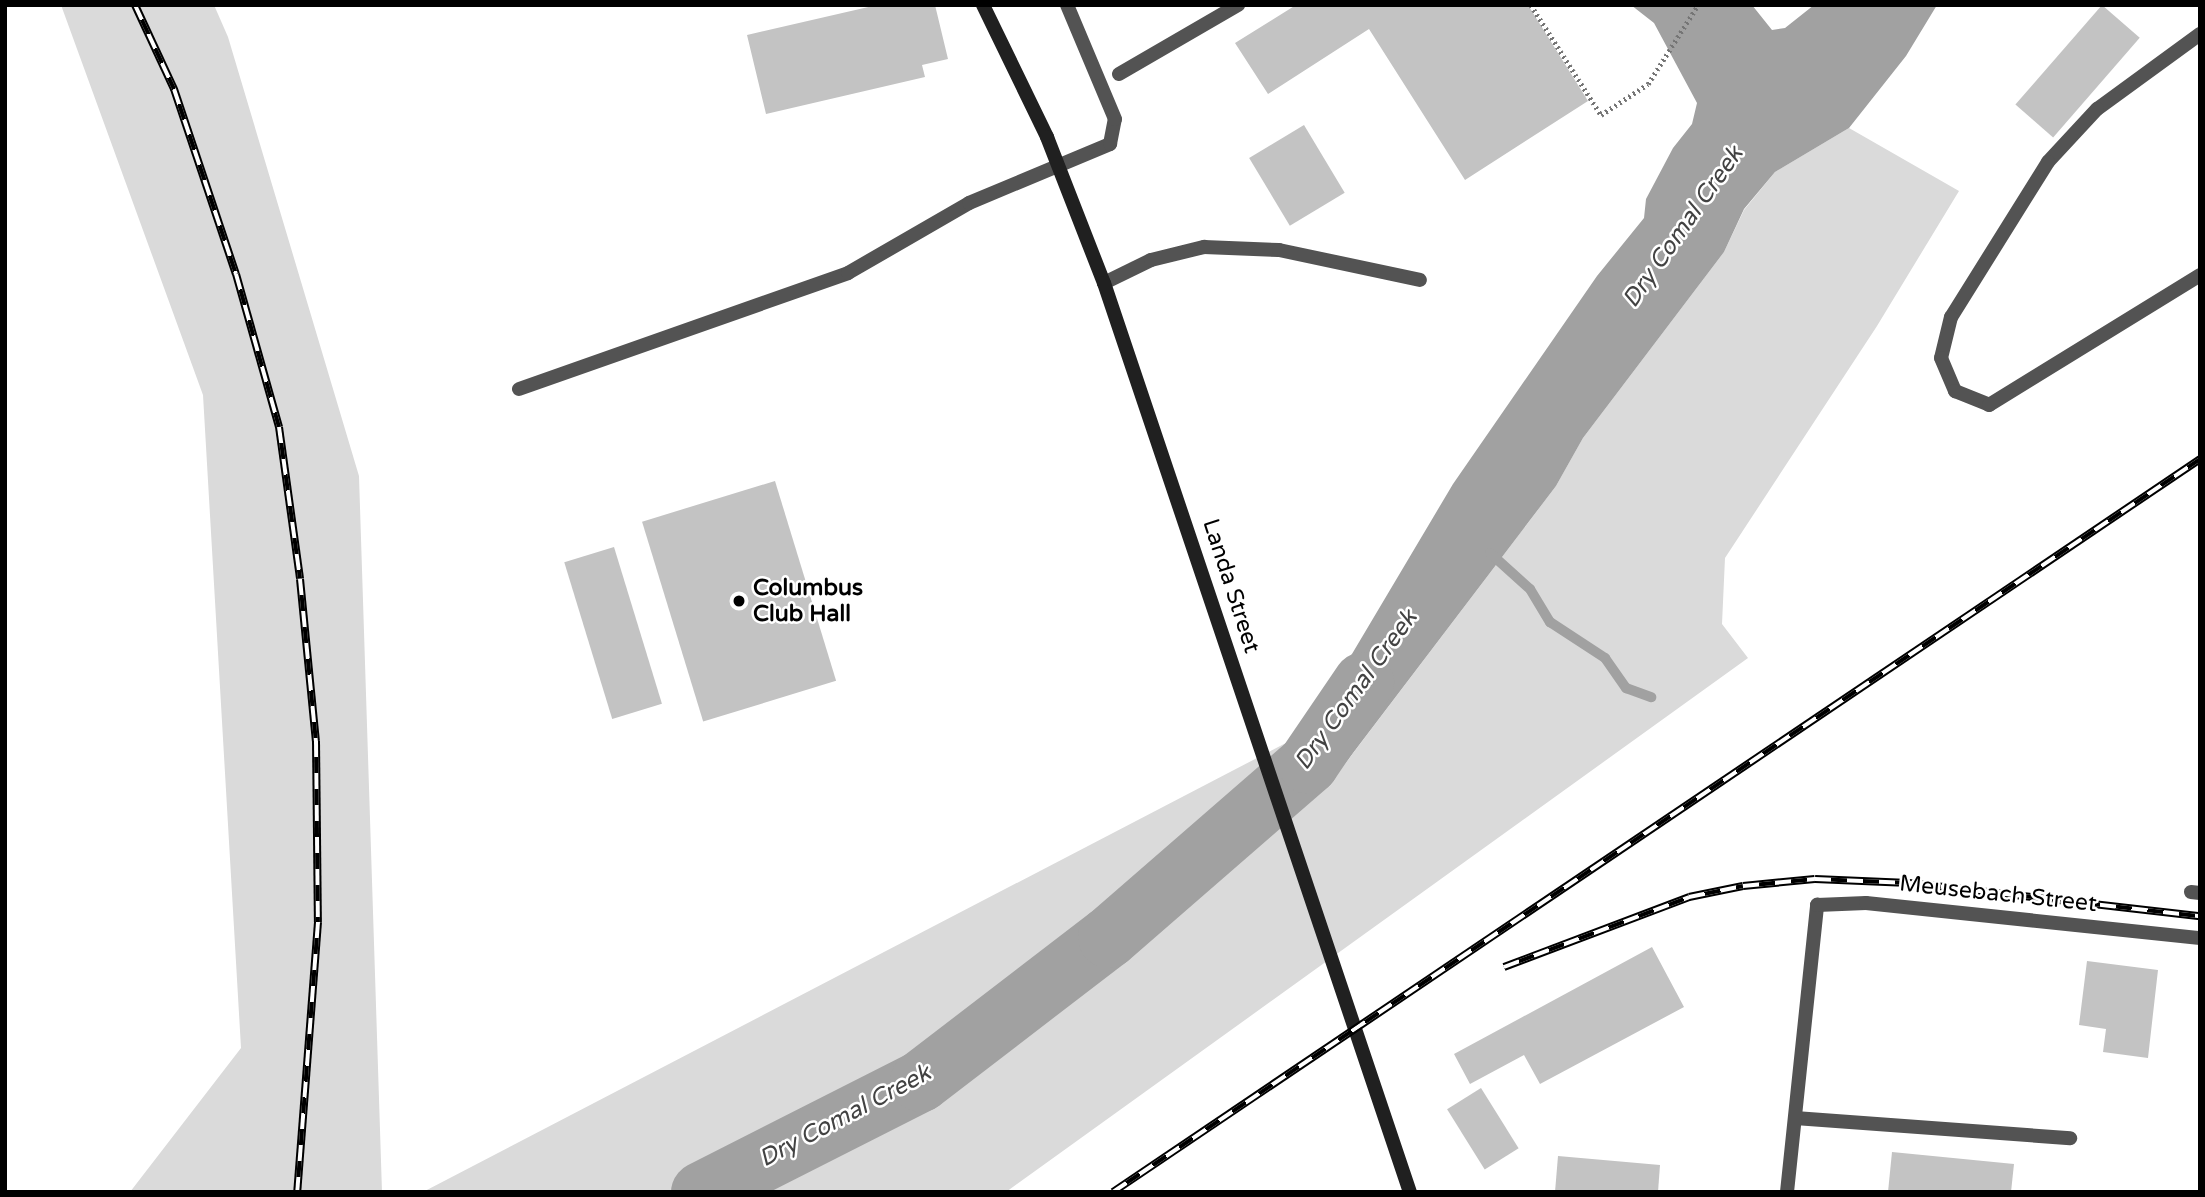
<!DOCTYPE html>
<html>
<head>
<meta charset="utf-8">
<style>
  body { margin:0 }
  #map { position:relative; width:2205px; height:1197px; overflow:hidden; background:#fff; font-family:"Varela Round",sans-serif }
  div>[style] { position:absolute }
  .green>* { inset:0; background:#dadada }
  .water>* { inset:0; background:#a1a1a1 }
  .stream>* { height:10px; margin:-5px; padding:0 5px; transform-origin:5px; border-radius:5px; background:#a1a1a1 }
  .river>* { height:61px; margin:-30.5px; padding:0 30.5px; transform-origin:30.5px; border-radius:30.5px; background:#a1a1a1 }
  .building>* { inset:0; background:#c3c3c3; transform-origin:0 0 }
  .path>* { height:4.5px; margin-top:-2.25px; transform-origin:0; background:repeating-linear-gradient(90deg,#757575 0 2px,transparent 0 5.5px) }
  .lane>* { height:14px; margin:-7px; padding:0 7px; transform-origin:7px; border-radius:7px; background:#535353 }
  .street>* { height:14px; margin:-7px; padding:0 7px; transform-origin:7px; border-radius:7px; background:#535353 }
  .secondary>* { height:14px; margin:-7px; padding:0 7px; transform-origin:7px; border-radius:7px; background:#202020 }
  .rail>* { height:8px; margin-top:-4px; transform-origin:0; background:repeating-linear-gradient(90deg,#fff 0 16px,#000 0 32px); box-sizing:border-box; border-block:2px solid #000 }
  .dots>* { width:19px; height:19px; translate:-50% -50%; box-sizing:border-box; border:4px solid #fff; border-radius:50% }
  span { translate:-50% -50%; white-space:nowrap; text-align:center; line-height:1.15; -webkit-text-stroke:5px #fff; paint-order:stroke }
  .street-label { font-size:23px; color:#000 }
  .poi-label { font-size:23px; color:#000; font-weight:700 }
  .left { translate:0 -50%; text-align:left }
  .water-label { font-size:24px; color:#424242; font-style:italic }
  .frame { position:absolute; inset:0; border:7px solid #000; pointer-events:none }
</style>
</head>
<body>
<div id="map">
  <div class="green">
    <i style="clip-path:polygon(61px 5px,214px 5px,228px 37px,359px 476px,382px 1192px,130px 1192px,241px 1048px,203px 395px)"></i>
    <i style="clip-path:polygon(1849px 128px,1959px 191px,1877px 326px,1725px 558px,1722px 624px,1748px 658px,1006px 1192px,423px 1192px,1305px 733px,1335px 777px,1556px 486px,1583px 438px,1724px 252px,1744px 210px,1775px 172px)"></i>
  </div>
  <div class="water">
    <i style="clip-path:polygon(1631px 5px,1752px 5px,1772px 30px,1785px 28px,1814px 5px,1937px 5px,1906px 56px,1849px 128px,1775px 172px,1744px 209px,1724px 252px,1583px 438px,1556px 486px,1334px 778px,1305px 733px,1453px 484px,1597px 276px,1644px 218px,1646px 199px,1673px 148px,1692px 124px,1697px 103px,1654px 23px)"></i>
  </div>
  <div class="stream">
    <i style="left:1490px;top:553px;width:54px;rotate:42deg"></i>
    <i style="left:1530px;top:589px;width:39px;rotate:59deg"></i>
    <i style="left:1550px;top:622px;width:66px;rotate:33.2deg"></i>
    <i style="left:1605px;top:658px;width:37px;rotate:55deg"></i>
    <i style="left:1626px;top:688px;width:27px;rotate:20deg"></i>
  </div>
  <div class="river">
    <i style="left:701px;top:1192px;width:246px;rotate:-26.9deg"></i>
    <i style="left:920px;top:1081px;width:237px;rotate:-37.5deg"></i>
    <i style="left:1108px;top:937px;width:265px;rotate:-41deg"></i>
    <i style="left:1308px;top:763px;width:98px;rotate:-55.8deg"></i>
  </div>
  <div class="building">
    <i style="clip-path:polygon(877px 5px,935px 5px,948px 59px,922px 65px,925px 77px,766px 114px,747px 35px)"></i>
    <i style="clip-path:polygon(1296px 5px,1528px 5px,1588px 101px,1465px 180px,1369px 29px,1268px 94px,1235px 43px)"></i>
    <i style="left:2102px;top:5px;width:50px;height:132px;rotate:41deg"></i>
    <i style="left:1304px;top:125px;width:79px;height:64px;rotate:59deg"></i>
    <i style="left:775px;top:481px;width:209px;height:139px;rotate:73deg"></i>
    <i style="left:614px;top:547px;width:164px;height:52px;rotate:73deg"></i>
    <i style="clip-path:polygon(1652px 947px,1684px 1007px,1540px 1084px,1524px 1055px,1470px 1084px,1454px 1054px)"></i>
    <i style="clip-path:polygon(2087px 961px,2158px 970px,2148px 1058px,2103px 1052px,2106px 1029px,2079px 1025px)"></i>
    <i style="left:1481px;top:1088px;width:71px;height:40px;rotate:58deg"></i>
    <i style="clip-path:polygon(1892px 1152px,2014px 1164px,2011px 1192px,1888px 1192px)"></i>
    <i style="clip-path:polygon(1558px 1156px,1660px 1165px,1658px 1192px,1555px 1192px)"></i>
  </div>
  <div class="path">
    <i style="left:1531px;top:5px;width:130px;rotate:57.5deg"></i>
    <i style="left:1601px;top:115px;width:56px;rotate:-33.4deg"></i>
    <i style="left:1648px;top:84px;width:93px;rotate:-57.7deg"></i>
  </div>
  <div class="lane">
    <i style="left:2200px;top:34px;width:127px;rotate:143.9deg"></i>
    <i style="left:2097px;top:109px;width:72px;rotate:132.8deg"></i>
    <i style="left:2048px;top:162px;width:183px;rotate:122deg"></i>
    <i style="left:1951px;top:317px;width:42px;rotate:103.7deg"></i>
    <i style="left:1941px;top:358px;width:36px;rotate:67deg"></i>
    <i style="left:1955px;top:391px;width:37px;rotate:22deg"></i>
    <i style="left:1989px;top:405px;width:248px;rotate:-31.6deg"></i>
    <i style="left:1104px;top:283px;width:52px;rotate:-26.1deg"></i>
    <i style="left:1151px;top:260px;width:55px;rotate:-13.8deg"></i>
    <i style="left:1204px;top:247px;width:75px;rotate:2.3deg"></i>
    <i style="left:1279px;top:250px;width:144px;rotate:12deg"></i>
    <i style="left:519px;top:389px;width:349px;rotate:-19.4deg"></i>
    <i style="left:848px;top:273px;width:140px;rotate:-30deg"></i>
    <i style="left:969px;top:203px;width:153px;rotate:-22.7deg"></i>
    <i style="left:1110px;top:144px;width:25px;rotate:-79deg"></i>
    <i style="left:1115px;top:119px;width:124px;rotate:-112.8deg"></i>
    <i style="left:1795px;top:1118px;width:276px;rotate:4.2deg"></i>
  </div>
  <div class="street">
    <i style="left:1119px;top:74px;width:138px;rotate:-30.1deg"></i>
    <i style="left:2191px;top:892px;width:9px;rotate:6deg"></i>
    <i style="left:1787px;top:1192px;width:289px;rotate:-84deg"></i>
    <i style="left:1817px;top:905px;width:49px;rotate:-2.3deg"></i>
    <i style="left:1866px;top:903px;width:336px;rotate:6deg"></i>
  </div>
  <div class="secondary">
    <i style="left:983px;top:5px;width:147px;rotate:64.1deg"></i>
    <i style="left:1047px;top:137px;width:157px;rotate:68.7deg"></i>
    <i style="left:1104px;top:283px;width:959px;rotate:71.4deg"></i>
  </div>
  <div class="rail">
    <i style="left:135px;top:5px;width:93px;rotate:65.1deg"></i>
    <i style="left:174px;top:89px;width:195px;rotate:71.5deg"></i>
    <i style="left:236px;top:274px;width:159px;rotate:74.3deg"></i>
    <i style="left:279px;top:427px;width:153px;rotate:82.1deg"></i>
    <i style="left:300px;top:579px;width:163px;rotate:84.4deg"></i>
    <i style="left:316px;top:741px;width:181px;rotate:89.4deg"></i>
    <i style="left:318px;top:922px;width:271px;rotate:94.4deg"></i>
    <i style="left:1504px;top:967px;width:198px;rotate:-20.7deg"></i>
    <i style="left:1689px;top:897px;width:55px;rotate:-11.5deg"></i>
    <i style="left:1743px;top:886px;width:72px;rotate:-5.6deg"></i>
    <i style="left:1815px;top:879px;width:94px;rotate:2.4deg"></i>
    <i style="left:1909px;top:883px;width:293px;rotate:6.5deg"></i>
    <i style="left:1113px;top:1192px;width:1311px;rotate:-33.99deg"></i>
  </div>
  <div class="dots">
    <i style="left:739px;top:601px;background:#000"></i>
  </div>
  <div class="street-label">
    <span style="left:1231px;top:586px;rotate:72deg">Landa Street</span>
    <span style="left:1998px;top:894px;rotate:6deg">Meusebach Street</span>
  </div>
  <div class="poi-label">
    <span class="left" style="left:753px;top:601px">Columbus<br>Club Hall</span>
  </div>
  <div class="water-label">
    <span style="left:1683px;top:227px;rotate:-55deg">Dry Comal Creek</span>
    <span style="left:1356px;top:690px;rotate:-54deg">Dry Comal Creek</span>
    <span style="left:845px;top:1116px;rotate:-28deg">Dry Comal Creek</span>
  </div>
  <div class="frame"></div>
</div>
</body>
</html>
